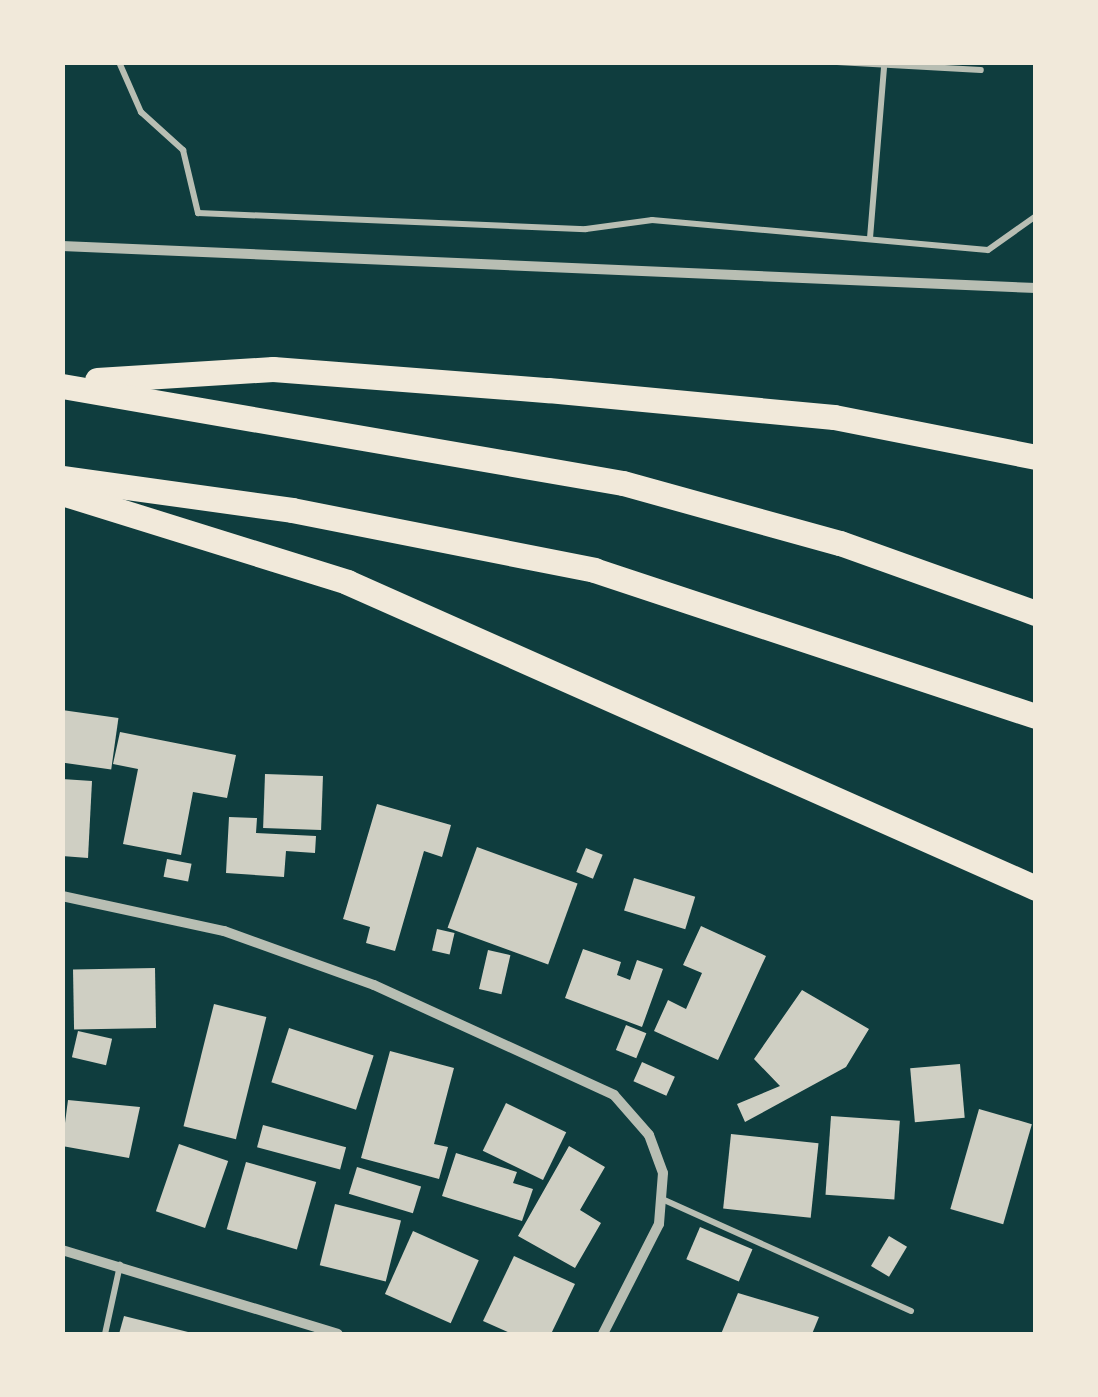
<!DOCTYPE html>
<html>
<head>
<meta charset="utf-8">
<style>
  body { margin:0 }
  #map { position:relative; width:1098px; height:1397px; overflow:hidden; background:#0f3d3e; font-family:"Fira Sans Condensed",sans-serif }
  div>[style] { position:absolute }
  .building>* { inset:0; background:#cfcfc3; transform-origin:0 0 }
  .service>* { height:6px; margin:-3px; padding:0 3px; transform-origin:3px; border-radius:3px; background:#b8beb3 }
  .minor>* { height:10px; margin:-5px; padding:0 5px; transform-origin:5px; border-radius:5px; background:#b8beb3 }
  .motorway>* { height:25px; margin:-12.5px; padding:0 12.5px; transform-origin:12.5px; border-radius:12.5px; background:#f1e9da }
  span { translate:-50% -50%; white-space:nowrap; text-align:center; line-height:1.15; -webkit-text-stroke:8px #f1e9da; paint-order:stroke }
  .frame { position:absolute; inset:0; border:65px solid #f1e9da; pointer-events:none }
</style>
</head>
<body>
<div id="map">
  <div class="building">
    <i style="left:62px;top:710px;width:57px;height:52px;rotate:8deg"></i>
    <i style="clip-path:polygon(120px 732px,236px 755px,227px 798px,193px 792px,181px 855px,123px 844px,138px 769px,113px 764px)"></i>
    <i style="left:265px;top:774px;width:58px;height:54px;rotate:2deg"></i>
    <i style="clip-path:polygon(62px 779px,92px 781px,88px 858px,62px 856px)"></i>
    <i style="clip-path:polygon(377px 804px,451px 825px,442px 857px,424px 851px,395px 951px,366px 943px,370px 927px,343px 919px)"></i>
    <i style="clip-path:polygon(229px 817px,257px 818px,256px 833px,316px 836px,315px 853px,286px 851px,284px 877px,226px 873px)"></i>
    <i style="left:477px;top:847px;width:107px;height:86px;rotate:20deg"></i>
    <i style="left:586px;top:848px;width:18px;height:26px;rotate:22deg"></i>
    <i style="left:167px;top:859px;width:25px;height:18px;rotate:11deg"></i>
    <i style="left:634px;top:878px;width:64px;height:34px;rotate:17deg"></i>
    <i style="clip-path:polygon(701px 926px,766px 956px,718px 1060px,654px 1031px,668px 1000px,686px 1009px,702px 973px,683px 965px)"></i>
    <i style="left:437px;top:929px;width:18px;height:22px;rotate:13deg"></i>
    <i style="clip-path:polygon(583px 949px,621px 962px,617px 975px,630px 980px,637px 960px,663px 969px,642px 1027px,565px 998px)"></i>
    <i style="left:488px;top:950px;width:23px;height:40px;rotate:13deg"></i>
    <i style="left:155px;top:968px;width:60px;height:82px;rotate:89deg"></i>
    <i style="clip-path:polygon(802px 990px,869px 1029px,846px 1067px,745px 1122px,737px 1104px,780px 1086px,754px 1059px)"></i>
    <i style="left:214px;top:1004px;width:54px;height:126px;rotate:14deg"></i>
    <i style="left:626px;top:1025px;width:22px;height:27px;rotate:22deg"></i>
    <i style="left:289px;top:1028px;width:89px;height:57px;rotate:18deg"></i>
    <i style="left:78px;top:1031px;width:35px;height:27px;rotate:13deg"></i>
    <i style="clip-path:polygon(390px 1051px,454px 1068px,434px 1144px,448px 1147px,439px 1179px,361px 1158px)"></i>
    <i style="left:642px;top:1062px;width:36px;height:21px;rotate:24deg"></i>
    <i style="left:960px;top:1064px;width:54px;height:50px;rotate:85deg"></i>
    <i style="clip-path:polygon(68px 1100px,140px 1107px,129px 1158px,62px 1146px)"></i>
    <i style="left:506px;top:1103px;width:67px;height:53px;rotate:26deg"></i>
    <i style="left:979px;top:1109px;width:55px;height:104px;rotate:16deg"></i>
    <i style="left:831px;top:1116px;width:69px;height:79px;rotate:4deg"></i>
    <i style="left:263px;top:1125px;width:86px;height:23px;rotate:15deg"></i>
    <i style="left:731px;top:1134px;width:88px;height:75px;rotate:6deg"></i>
    <i style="left:179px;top:1144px;width:52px;height:71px;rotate:19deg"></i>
    <i style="clip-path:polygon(569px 1146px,605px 1167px,580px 1210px,601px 1223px,575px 1268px,518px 1236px)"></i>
    <i style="clip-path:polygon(456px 1153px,517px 1172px,513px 1183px,533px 1189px,522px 1221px,442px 1196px)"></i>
    <i style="left:246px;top:1162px;width:73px;height:70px;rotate:16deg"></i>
    <i style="left:357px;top:1167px;width:67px;height:28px;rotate:17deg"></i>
    <i style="left:335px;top:1204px;width:68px;height:63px;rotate:14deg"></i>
    <i style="left:700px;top:1227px;width:57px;height:35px;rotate:23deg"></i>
    <i style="left:413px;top:1231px;width:72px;height:69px;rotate:24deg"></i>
    <i style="left:889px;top:1236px;width:21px;height:35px;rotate:31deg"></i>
    <i style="clip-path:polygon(514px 1256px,575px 1284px,551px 1334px,512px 1334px,483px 1321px)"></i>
    <i style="clip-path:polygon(738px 1293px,819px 1317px,812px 1334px,721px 1334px)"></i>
    <i style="clip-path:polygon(124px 1316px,192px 1333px,192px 1334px,119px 1334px)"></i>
  </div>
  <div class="service">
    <i style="left:119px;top:62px;width:55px;rotate:66.3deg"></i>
    <i style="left:141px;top:112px;width:57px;rotate:42.1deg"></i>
    <i style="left:183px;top:150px;width:65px;rotate:76.6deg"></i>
    <i style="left:198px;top:213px;width:388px;rotate:2.4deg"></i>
    <i style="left:586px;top:229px;width:67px;rotate:-7.8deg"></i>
    <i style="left:652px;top:220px;width:337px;rotate:5.1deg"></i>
    <i style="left:988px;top:250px;width:59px;rotate:-35.3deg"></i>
    <i style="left:837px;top:62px;width:144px;rotate:3.2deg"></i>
    <i style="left:870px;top:238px;width:171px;rotate:-85.3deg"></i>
    <i style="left:662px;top:1199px;width:273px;rotate:24.2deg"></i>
    <i style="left:105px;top:1334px;width:71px;rotate:-77.7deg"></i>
  </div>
  <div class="minor">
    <i style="left:62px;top:246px;width:975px;rotate:2.47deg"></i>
    <i style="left:62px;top:896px;width:166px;rotate:12.2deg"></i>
    <i style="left:224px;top:931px;width:159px;rotate:19.8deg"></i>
    <i style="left:374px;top:985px;width:264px;rotate:24.6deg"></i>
    <i style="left:614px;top:1095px;width:53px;rotate:48.8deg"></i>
    <i style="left:649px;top:1135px;width:40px;rotate:69.8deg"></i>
    <i style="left:663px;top:1173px;width:51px;rotate:94.5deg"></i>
    <i style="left:659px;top:1224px;width:123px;rotate:117deg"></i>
    <i style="left:62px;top:1250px;width:288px;rotate:16.9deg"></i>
  </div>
  <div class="motorway">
    <i style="left:97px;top:380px;width:176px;rotate:-3.6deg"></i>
    <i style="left:273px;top:369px;width:276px;rotate:4.4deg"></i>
    <i style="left:548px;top:390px;width:287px;rotate:5.4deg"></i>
    <i style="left:834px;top:417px;width:206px;rotate:11.2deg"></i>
    <i style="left:62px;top:386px;width:569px;rotate:9.81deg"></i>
    <i style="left:623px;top:483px;width:225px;rotate:15.5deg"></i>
    <i style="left:840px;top:543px;width:208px;rotate:19.7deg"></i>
    <i style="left:62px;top:478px;width:232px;rotate:7.9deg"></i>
    <i style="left:292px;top:510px;width:308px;rotate:11.2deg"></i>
    <i style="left:594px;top:570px;width:465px;rotate:18.3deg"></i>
    <i style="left:62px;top:493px;width:299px;rotate:17.3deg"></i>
    <i style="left:347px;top:582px;width:754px;rotate:23.95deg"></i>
  </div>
  <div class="frame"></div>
</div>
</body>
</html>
